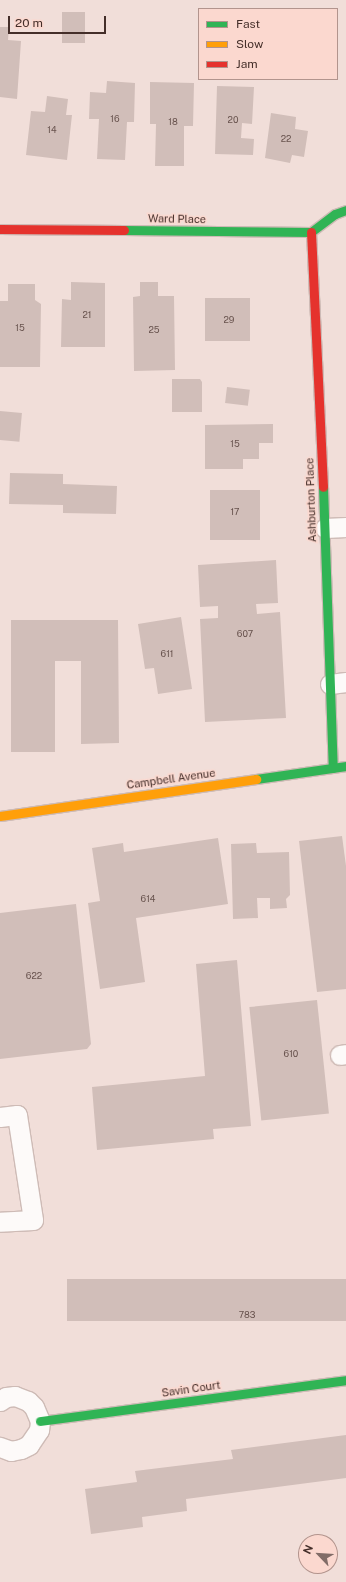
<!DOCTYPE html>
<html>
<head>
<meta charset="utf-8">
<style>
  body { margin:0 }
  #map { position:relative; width:346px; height:1582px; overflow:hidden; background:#f1ded9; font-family:"Public Sans",sans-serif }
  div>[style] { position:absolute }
  .building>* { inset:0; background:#d1beb9; transform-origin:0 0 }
  .roads { filter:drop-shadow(1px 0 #cebbb6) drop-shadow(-1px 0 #cebbb6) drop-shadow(0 1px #cebbb6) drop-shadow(0 -1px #cebbb6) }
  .lane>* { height:19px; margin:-9.5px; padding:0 9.5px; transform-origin:9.5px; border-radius:9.5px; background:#fdfaf9 }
  .fast>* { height:9px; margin:-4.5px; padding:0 4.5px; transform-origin:4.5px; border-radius:4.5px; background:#30b455 }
  .slow>* { height:9px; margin:-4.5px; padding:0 4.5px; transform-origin:4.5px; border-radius:4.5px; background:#ff9f0a }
  .jam>* { height:9px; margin:-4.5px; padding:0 4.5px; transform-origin:4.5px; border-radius:4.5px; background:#e5322d }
  span { translate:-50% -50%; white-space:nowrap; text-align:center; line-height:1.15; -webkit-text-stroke:3px #fbd8cf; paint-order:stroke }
  .number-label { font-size:9px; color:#67524d }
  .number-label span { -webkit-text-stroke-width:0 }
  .street-label { font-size:11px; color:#442e29 }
  .legend { position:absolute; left:198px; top:8px; width:140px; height:72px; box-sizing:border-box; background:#fbd8cf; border:1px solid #b2948d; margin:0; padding:5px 7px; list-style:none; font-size:12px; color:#442e29 }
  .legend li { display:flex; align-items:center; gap:8px; height:20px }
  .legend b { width:20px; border:1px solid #b2948d }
  .north { position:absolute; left:298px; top:1534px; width:40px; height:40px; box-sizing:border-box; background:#fbd8cf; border:1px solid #b2948d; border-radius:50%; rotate:295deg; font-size:11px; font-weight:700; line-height:16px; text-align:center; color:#442e29 }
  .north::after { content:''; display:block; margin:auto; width:14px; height:18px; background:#816c67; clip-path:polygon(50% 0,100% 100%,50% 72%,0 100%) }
  .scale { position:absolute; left:8px; top:16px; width:98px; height:18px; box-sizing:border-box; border:2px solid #442e29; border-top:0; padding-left:5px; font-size:12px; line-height:14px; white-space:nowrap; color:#442e29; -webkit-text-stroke:3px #fbd8cf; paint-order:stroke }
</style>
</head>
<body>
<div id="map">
  <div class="building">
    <i style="left:62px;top:12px;width:23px;height:31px"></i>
    <i style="clip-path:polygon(0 27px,9px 27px,8px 40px,21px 41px,17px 99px,0 97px)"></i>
    <i style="clip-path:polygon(107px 81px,135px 83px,134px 122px,127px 122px,125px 160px,97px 159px,99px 119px,89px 119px,90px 92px,106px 93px)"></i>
    <i style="clip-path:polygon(150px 82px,194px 83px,193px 126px,184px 126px,184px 166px,155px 166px,156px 124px,150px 124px)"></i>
    <i style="clip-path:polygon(217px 86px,254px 87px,252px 124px,242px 123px,241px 138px,254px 139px,253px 155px,215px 154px)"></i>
    <i style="clip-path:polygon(47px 96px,68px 99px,66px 115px,72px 115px,67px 160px,26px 155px,31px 111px,45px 112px)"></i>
    <i style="clip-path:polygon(271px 113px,296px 117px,295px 129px,308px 131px,304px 157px,292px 155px,290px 163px,265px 158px)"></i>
    <i style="clip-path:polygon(71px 282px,105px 283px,105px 347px,61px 347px,62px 299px,71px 300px)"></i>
    <i style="clip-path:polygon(140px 282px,158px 282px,158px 296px,174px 296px,175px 370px,134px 371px,133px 297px,140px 296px)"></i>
    <i style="clip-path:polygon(8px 284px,35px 284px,35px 300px,41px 304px,40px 367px,0 367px,0 301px,8px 301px)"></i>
    <i style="left:205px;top:298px;width:45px;height:43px"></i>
    <i style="clip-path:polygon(172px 379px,200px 379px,202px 382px,202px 412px,172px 412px)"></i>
    <i style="left:227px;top:387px;width:23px;height:16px;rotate:7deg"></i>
    <i style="left:0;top:411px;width:22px;height:29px;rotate:5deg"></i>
    <i style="clip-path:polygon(273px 424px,273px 443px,259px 443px,259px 459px,243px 459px,243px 469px,205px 469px,205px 425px)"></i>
    <i style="clip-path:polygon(10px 473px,63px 474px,63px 484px,117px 486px,116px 514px,63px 513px,63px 505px,9px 504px)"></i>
    <i style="left:260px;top:490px;width:50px;height:50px;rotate:90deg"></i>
    <i style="clip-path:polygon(276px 560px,278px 603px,256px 604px,257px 614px,280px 612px,286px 718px,205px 722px,200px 619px,218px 618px,218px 606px,200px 607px,198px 565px)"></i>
    <i style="clip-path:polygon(181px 617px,192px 689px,158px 694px,154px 668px,145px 669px,138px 624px)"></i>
    <i style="clip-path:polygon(11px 620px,118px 620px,119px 743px,81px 744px,81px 661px,55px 661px,55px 752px,11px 752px)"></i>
    <i style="clip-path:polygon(342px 836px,346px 866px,346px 989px,317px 992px,299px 841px)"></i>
    <i style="clip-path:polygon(218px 838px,228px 904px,136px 918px,145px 982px,100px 989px,88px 903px,100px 901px,92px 848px,123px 843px,124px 852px)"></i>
    <i style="clip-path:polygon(256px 843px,257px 853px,289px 852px,290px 895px,286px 899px,287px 908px,270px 909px,270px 898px,257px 898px,258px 918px,233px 919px,231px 844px)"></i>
    <i style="clip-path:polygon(76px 904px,91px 1044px,87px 1049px,0 1059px,0 913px)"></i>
    <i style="clip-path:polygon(237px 960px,251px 1126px,213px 1129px,214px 1139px,97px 1150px,92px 1087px,205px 1076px,196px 964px)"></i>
    <i style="left:317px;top:1000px;width:114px;height:68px;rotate:84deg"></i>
    <i style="left:346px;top:1279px;width:42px;height:279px;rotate:90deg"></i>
    <i style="clip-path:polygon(346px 1435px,346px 1478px,186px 1499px,187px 1511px,142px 1517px,143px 1527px,91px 1534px,85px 1489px,137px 1482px,135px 1471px,233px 1459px,231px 1450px)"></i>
  </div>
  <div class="roads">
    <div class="lane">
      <i style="left:325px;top:528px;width:21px;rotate:-3deg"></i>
      <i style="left:330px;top:684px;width:16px;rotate:-7deg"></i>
      <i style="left:340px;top:1055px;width:6px;rotate:-9deg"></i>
      <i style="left:0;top:1117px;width:17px;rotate:-7deg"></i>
      <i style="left:17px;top:1115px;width:106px;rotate:81.3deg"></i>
      <i style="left:33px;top:1220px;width:33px;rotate:177deg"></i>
      <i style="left:0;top:1401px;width:7px;rotate:-34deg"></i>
      <i style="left:6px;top:1397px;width:9px;rotate:-6deg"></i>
      <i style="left:15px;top:1396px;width:14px;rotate:21deg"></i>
      <i style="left:28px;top:1401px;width:8px;rotate:45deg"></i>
      <i style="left:34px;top:1407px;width:15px;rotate:67deg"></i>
      <i style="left:40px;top:1421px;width:9px;rotate:96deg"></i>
      <i style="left:39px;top:1430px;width:18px;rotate:124deg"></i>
      <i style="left:29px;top:1445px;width:9px;rotate:153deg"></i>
      <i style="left:21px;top:1449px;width:10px;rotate:169deg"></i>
      <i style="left:11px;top:1451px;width:12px;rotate:-160deg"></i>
    </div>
    <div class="fast">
      <i style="left:124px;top:230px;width:187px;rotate:0.6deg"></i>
      <i style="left:311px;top:232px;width:30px;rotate:-37deg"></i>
      <i style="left:335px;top:214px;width:12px;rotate:-20deg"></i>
      <i style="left:323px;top:487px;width:281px;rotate:88deg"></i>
      <i style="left:256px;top:779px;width:91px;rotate:-8.2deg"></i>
      <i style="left:40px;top:1421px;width:309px;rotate:-7.6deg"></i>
    </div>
    <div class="slow">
      <i style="left:0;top:816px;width:259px;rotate:-8.2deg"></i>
    </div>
    <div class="jam">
      <i style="left:0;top:229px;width:124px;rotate:0.5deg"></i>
      <i style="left:311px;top:232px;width:255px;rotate:87.3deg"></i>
    </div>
  </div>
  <div class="number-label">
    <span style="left:115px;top:119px">16</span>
    <span style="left:233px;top:120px">20</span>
    <span style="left:173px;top:122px">18</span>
    <span style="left:52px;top:130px">14</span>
    <span style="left:286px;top:139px">22</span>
    <span style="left:87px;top:315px">21</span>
    <span style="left:229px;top:320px">29</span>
    <span style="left:20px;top:328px">15</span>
    <span style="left:154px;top:330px">25</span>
    <span style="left:235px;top:444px">15</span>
    <span style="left:235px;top:512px">17</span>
    <span style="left:245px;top:634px">607</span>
    <span style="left:167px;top:654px">611</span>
    <span style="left:148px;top:899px">614</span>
    <span style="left:34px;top:976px">622</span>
    <span style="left:291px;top:1054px">610</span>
    <span style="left:247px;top:1315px">783</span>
  </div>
  <div class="street-label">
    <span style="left:177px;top:219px;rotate:1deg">Ward Place</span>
    <span style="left:311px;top:500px;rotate:-92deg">Ashburton Place</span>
    <span style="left:171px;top:779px;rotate:-8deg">Campbell Avenue</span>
    <span style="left:191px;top:1389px;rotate:-8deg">Savin Court</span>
  </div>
  <ul class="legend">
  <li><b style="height:5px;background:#30b455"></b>Fast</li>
  <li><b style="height:5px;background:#ff9f0a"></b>Slow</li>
  <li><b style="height:5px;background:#e5322d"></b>Jam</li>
  </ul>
  <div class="north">N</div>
  <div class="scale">20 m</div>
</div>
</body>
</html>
